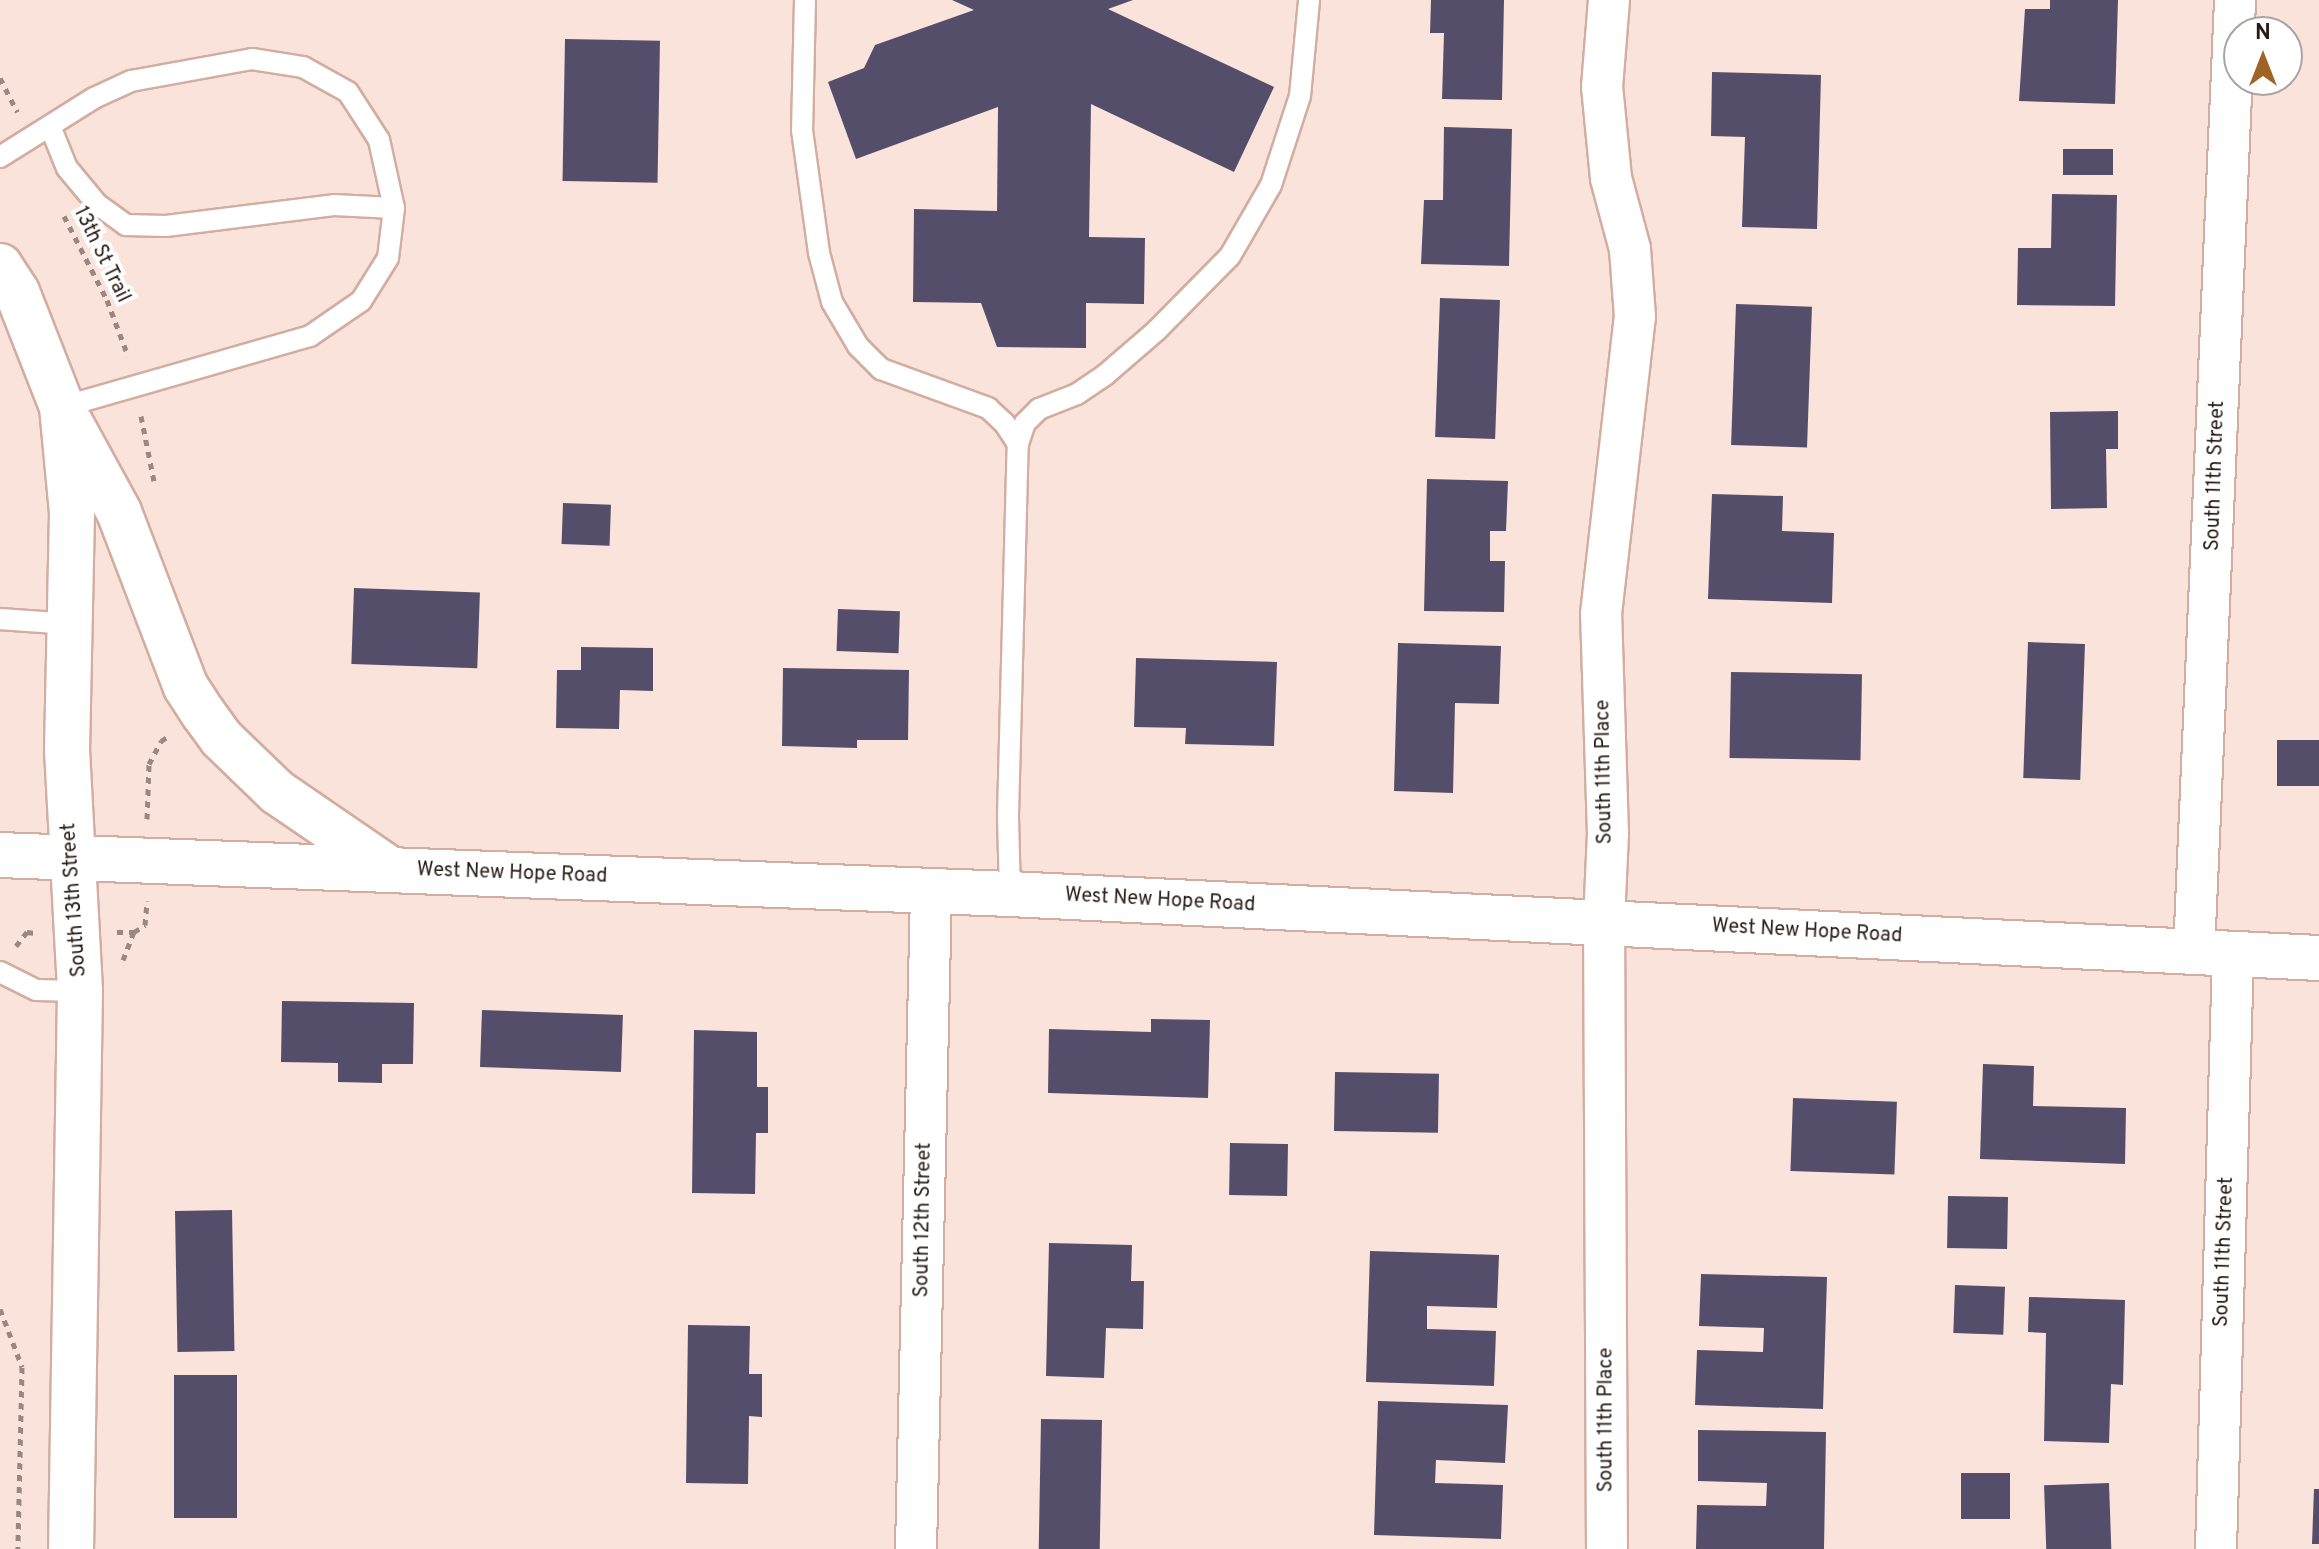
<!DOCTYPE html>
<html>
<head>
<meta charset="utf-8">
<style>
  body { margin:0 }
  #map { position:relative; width:2319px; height:1549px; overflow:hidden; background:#fae3db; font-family:Overpass,sans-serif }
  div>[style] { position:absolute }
  .building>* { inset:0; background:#554e6b; transform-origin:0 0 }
  .path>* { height:5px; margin-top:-2.5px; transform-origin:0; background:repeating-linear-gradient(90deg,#998780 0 6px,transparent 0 12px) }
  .roads { filter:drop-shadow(2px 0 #d2ada0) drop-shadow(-2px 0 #d2ada0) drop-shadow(0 2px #d2ada0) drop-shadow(0 -2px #d2ada0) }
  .lane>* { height:20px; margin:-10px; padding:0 10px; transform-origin:10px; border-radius:10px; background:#fff }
  .street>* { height:40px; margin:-20px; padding:0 20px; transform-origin:20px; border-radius:20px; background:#fff }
  .secondary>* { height:44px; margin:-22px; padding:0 22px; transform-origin:22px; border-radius:22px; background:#fff }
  span { translate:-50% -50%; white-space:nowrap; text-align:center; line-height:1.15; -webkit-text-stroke:8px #fff; paint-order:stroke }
  .street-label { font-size:20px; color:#271a15 }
  .north { position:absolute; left:2223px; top:16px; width:80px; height:80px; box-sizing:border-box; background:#fff; border:2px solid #a9a3a1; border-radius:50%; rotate:0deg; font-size:22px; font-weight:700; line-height:32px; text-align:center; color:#271a15 }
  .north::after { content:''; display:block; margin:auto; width:28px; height:36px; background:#9f6425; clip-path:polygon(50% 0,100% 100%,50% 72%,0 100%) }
</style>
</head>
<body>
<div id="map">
  <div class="building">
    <i style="clip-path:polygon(952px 0,1133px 0,1108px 9px,1274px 87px,1234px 172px,1091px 104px,1089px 237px,1145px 238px,1144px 304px,1086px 303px,1086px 348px,997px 347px,981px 303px,913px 302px,914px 209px,997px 211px,998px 107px,856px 159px,828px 82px,864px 68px,875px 45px,974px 10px)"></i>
    <i style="clip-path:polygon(1431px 0,1504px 0,1502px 100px,1442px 99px,1444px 33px,1430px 33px)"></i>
    <i style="clip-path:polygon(2050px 0,2118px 0,2115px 104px,2019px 101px,2025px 9px,2050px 9px)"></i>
    <i style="left:565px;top:39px;width:95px;height:142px;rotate:1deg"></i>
    <i style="clip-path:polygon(1712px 72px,1821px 75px,1817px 229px,1742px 227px,1745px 137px,1711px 136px)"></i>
    <i style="clip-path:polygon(1444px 127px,1512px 129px,1509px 266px,1421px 264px,1424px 200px,1443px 200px)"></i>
    <i style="left:2113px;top:149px;width:26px;height:50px;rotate:90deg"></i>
    <i style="clip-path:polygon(2052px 194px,2117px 195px,2115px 306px,2017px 305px,2018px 248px,2051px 248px)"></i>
    <i style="left:1440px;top:298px;width:60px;height:139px;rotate:2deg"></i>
    <i style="left:1736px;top:304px;width:76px;height:141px;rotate:2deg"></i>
    <i style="clip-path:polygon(2118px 411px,2118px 449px,2106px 449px,2107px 508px,2051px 509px,2050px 412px)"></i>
    <i style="clip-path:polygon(1427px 479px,1508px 481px,1506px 531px,1490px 531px,1490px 561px,1505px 561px,1504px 612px,1424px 611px)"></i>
    <i style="clip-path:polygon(1712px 494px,1783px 496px,1782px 531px,1834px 533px,1832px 603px,1708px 599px)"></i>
    <i style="left:563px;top:503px;width:48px;height:41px;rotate:2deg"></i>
    <i style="left:354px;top:588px;width:126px;height:76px;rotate:2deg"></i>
    <i style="left:838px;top:609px;width:62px;height:42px;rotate:2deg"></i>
    <i style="left:2028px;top:642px;width:57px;height:136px;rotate:2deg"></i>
    <i style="clip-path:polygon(1398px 643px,1501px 646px,1499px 704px,1455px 703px,1453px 793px,1394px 791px)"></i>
    <i style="clip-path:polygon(581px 647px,653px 648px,653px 691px,620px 690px,619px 729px,556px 728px,557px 670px,581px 670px)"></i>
    <i style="clip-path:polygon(1136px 658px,1277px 662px,1274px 746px,1185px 744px,1186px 728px,1134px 727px)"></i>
    <i style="clip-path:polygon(783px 668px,909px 670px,908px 740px,857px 740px,857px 748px,782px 746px)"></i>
    <i style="left:1731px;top:672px;width:131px;height:86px;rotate:1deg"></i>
    <i style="left:2319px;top:740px;width:46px;height:42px;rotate:90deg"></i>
    <i style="clip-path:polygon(282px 1001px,414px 1003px,413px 1064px,382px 1064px,382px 1083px,338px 1082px,338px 1063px,281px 1062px)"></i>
    <i style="left:482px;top:1010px;width:141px;height:57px;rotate:2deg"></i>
    <i style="clip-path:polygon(1151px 1019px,1210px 1020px,1208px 1098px,1048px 1093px,1049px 1029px,1151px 1032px)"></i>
    <i style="clip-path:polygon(694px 1030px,757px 1032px,757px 1087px,768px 1087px,768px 1133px,756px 1133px,755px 1194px,692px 1193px)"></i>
    <i style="clip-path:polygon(1983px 1064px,2034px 1066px,2033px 1106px,2126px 1108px,2125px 1164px,1980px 1159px)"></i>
    <i style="left:1335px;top:1072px;width:104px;height:59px;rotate:1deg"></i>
    <i style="left:1793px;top:1098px;width:104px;height:73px;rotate:2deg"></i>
    <i style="left:1230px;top:1143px;width:58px;height:52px;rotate:1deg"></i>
    <i style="left:1948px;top:1196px;width:60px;height:52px;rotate:1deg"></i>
    <i style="left:232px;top:1210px;width:141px;height:57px;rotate:89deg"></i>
    <i style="clip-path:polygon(1049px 1243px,1132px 1245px,1131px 1281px,1144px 1281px,1143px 1329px,1106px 1328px,1104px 1378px,1046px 1376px)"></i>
    <i style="clip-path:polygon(1370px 1251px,1499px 1255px,1497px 1308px,1427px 1306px,1427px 1329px,1496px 1331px,1494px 1386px,1366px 1382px)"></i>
    <i style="clip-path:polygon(1701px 1274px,1827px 1277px,1823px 1409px,1695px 1405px,1697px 1350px,1763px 1352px,1764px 1328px,1699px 1326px)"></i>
    <i style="left:1955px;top:1285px;width:50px;height:48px;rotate:2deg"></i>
    <i style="clip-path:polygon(2029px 1297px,2125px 1300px,2123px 1385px,2111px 1384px,2109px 1443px,2044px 1441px,2046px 1333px,2028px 1332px)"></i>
    <i style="clip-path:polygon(688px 1325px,750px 1326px,749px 1374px,762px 1374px,762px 1417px,749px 1416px,748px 1484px,686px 1483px)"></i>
    <i style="left:174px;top:1375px;width:63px;height:143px"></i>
    <i style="clip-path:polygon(1378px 1401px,1508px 1405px,1505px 1463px,1436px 1460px,1435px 1483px,1503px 1485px,1501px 1539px,1374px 1535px)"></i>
    <i style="left:1041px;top:1419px;width:61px;height:130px;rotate:1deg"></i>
    <i style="clip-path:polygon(1698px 1430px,1826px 1432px,1824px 1549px,1696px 1549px,1697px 1505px,1766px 1506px,1767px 1483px,1698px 1481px)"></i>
    <i style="left:1961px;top:1473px;width:49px;height:46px"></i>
    <i style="left:2109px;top:1483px;width:66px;height:65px;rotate:88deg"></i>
    <i style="clip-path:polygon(2314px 1489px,2319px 1489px,2319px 1544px,2312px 1544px)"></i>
  </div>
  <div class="path">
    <i style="left:0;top:78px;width:38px;rotate:63deg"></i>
    <i style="left:64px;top:216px;width:94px;rotate:62.9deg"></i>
    <i style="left:107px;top:300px;width:60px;rotate:69.4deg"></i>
    <i style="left:141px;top:416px;width:66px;rotate:78.7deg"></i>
    <i style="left:147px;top:819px;width:55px;rotate:-87.9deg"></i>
    <i style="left:149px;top:764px;width:26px;rotate:-62deg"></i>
    <i style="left:161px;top:741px;width:9px;rotate:-32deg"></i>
    <i style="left:117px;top:932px;width:17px"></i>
    <i style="left:134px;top:932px;width:13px;rotate:-32deg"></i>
    <i style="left:145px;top:925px;width:24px;rotate:-85deg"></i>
    <i style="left:16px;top:946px;width:18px;rotate:-52deg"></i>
    <i style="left:27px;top:932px;width:8px;rotate:7deg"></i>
    <i style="left:123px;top:960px;width:30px;rotate:-69deg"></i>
    <i style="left:0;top:1309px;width:62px;rotate:69.2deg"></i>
    <i style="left:22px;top:1367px;width:182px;rotate:91.3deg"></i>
  </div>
  <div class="roads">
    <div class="lane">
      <i style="left:805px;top:0;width:130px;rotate:91.3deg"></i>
      <i style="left:802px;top:130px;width:124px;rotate:82.1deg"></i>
      <i style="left:819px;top:253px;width:51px;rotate:75.1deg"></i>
      <i style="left:832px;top:302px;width:51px;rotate:59.4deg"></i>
      <i style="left:858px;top:346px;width:33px;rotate:45deg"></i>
      <i style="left:881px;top:369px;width:114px;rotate:20deg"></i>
      <i style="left:988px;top:408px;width:23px;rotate:43deg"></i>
      <i style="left:1005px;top:424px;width:24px;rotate:57deg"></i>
      <i style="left:50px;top:126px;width:45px;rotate:68deg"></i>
      <i style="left:67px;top:168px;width:47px;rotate:50.2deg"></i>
      <i style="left:97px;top:204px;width:36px;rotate:36deg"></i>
      <i style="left:126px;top:225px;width:40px;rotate:1.4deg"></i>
      <i style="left:166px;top:226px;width:169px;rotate:-7.1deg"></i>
      <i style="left:334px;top:205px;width:60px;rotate:2.9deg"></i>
      <i style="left:0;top:157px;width:111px;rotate:-32.1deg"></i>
      <i style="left:94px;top:98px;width:41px;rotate:-24.7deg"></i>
      <i style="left:131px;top:81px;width:123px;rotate:-10.3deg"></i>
      <i style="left:252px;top:59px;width:52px;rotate:8.9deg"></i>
      <i style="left:303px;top:67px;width:51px;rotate:29.1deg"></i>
      <i style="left:348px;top:92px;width:57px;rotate:57.1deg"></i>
      <i style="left:379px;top:140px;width:70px;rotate:77.6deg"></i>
      <i style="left:394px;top:208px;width:50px;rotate:96.8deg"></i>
      <i style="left:388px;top:258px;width:51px;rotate:122.1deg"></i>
      <i style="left:361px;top:301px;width:62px;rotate:145.5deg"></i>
      <i style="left:310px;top:336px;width:258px;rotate:164deg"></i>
      <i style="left:0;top:619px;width:71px;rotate:4deg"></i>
      <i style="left:1010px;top:894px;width:79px;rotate:-91.5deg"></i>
      <i style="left:1008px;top:815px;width:371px;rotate:-88.5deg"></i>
      <i style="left:1018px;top:444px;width:22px;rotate:-72deg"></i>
      <i style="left:1025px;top:423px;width:20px;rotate:-45deg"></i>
      <i style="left:1039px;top:409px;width:41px;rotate:-21.5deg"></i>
      <i style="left:1077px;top:394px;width:34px;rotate:-34deg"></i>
      <i style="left:1105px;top:375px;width:67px;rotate:-40.8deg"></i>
      <i style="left:1156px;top:331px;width:105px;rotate:-45.4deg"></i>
      <i style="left:1230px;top:256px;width:82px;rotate:-60deg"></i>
      <i style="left:1271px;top:185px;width:94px;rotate:-72deg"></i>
      <i style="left:1300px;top:96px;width:96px;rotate:-84.6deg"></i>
      <i style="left:0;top:972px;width:40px;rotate:26.6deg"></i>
      <i style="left:36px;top:990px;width:44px;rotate:1.3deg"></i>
    </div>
    <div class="street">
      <i style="left:2194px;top:952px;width:953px;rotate:-87.53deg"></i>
      <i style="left:916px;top:1549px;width:658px;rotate:-88.69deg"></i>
      <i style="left:1607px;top:1549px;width:628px;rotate:-90.27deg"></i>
      <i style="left:1604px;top:921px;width:87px;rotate:-87.4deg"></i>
      <i style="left:1608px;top:834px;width:220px;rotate:-91.8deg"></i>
      <i style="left:1601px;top:614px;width:299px;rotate:-83.5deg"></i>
      <i style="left:1635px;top:317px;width:68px;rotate:-94.2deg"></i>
      <i style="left:1630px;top:249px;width:73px;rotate:-105deg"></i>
      <i style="left:1611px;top:178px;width:91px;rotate:-95.6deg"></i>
      <i style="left:1602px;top:87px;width:87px;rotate:-85.4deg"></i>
      <i style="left:2216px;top:1549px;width:593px;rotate:-88.36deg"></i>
    </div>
    <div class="secondary">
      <i style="left:0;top:266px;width:31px;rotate:57deg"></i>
      <i style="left:17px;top:292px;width:123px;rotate:68.6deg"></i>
      <i style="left:62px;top:407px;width:105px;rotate:84.6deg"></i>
      <i style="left:72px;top:512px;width:238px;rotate:91.2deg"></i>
      <i style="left:67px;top:750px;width:241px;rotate:86.9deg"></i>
      <i style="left:80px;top:991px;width:558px;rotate:90.92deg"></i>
      <i style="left:71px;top:424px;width:100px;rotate:61.4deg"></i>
      <i style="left:119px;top:512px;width:187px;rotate:69.1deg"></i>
      <i style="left:186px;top:687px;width:31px;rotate:57deg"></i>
      <i style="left:203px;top:713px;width:31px;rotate:54deg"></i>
      <i style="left:221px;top:738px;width:78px;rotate:44deg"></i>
      <i style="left:277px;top:792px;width:138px;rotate:34.4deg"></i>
      <i style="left:0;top:855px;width:1011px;rotate:2.21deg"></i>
      <i style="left:1010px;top:894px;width:1311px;rotate:2.8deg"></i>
    </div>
  </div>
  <div class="street-label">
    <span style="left:101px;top:255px;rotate:64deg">13th St Trail</span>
    <span style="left:2216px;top:476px;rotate:-88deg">South 11th Street</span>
    <span style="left:1605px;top:772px;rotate:-91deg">South 11th Place</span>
    <span style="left:512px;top:874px;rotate:2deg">West New Hope Road</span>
    <span style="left:75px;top:900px;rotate:-94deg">South 13th Street</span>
    <span style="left:1160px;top:901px;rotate:3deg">West New Hope Road</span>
    <span style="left:1807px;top:932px;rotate:3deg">West New Hope Road</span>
    <span style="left:924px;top:1220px;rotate:-89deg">South 12th Street</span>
    <span style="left:2225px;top:1252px;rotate:-88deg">South 11th Street</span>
    <span style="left:1607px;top:1420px;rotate:-90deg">South 11th Place</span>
  </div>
  <div class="north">N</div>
</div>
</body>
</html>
